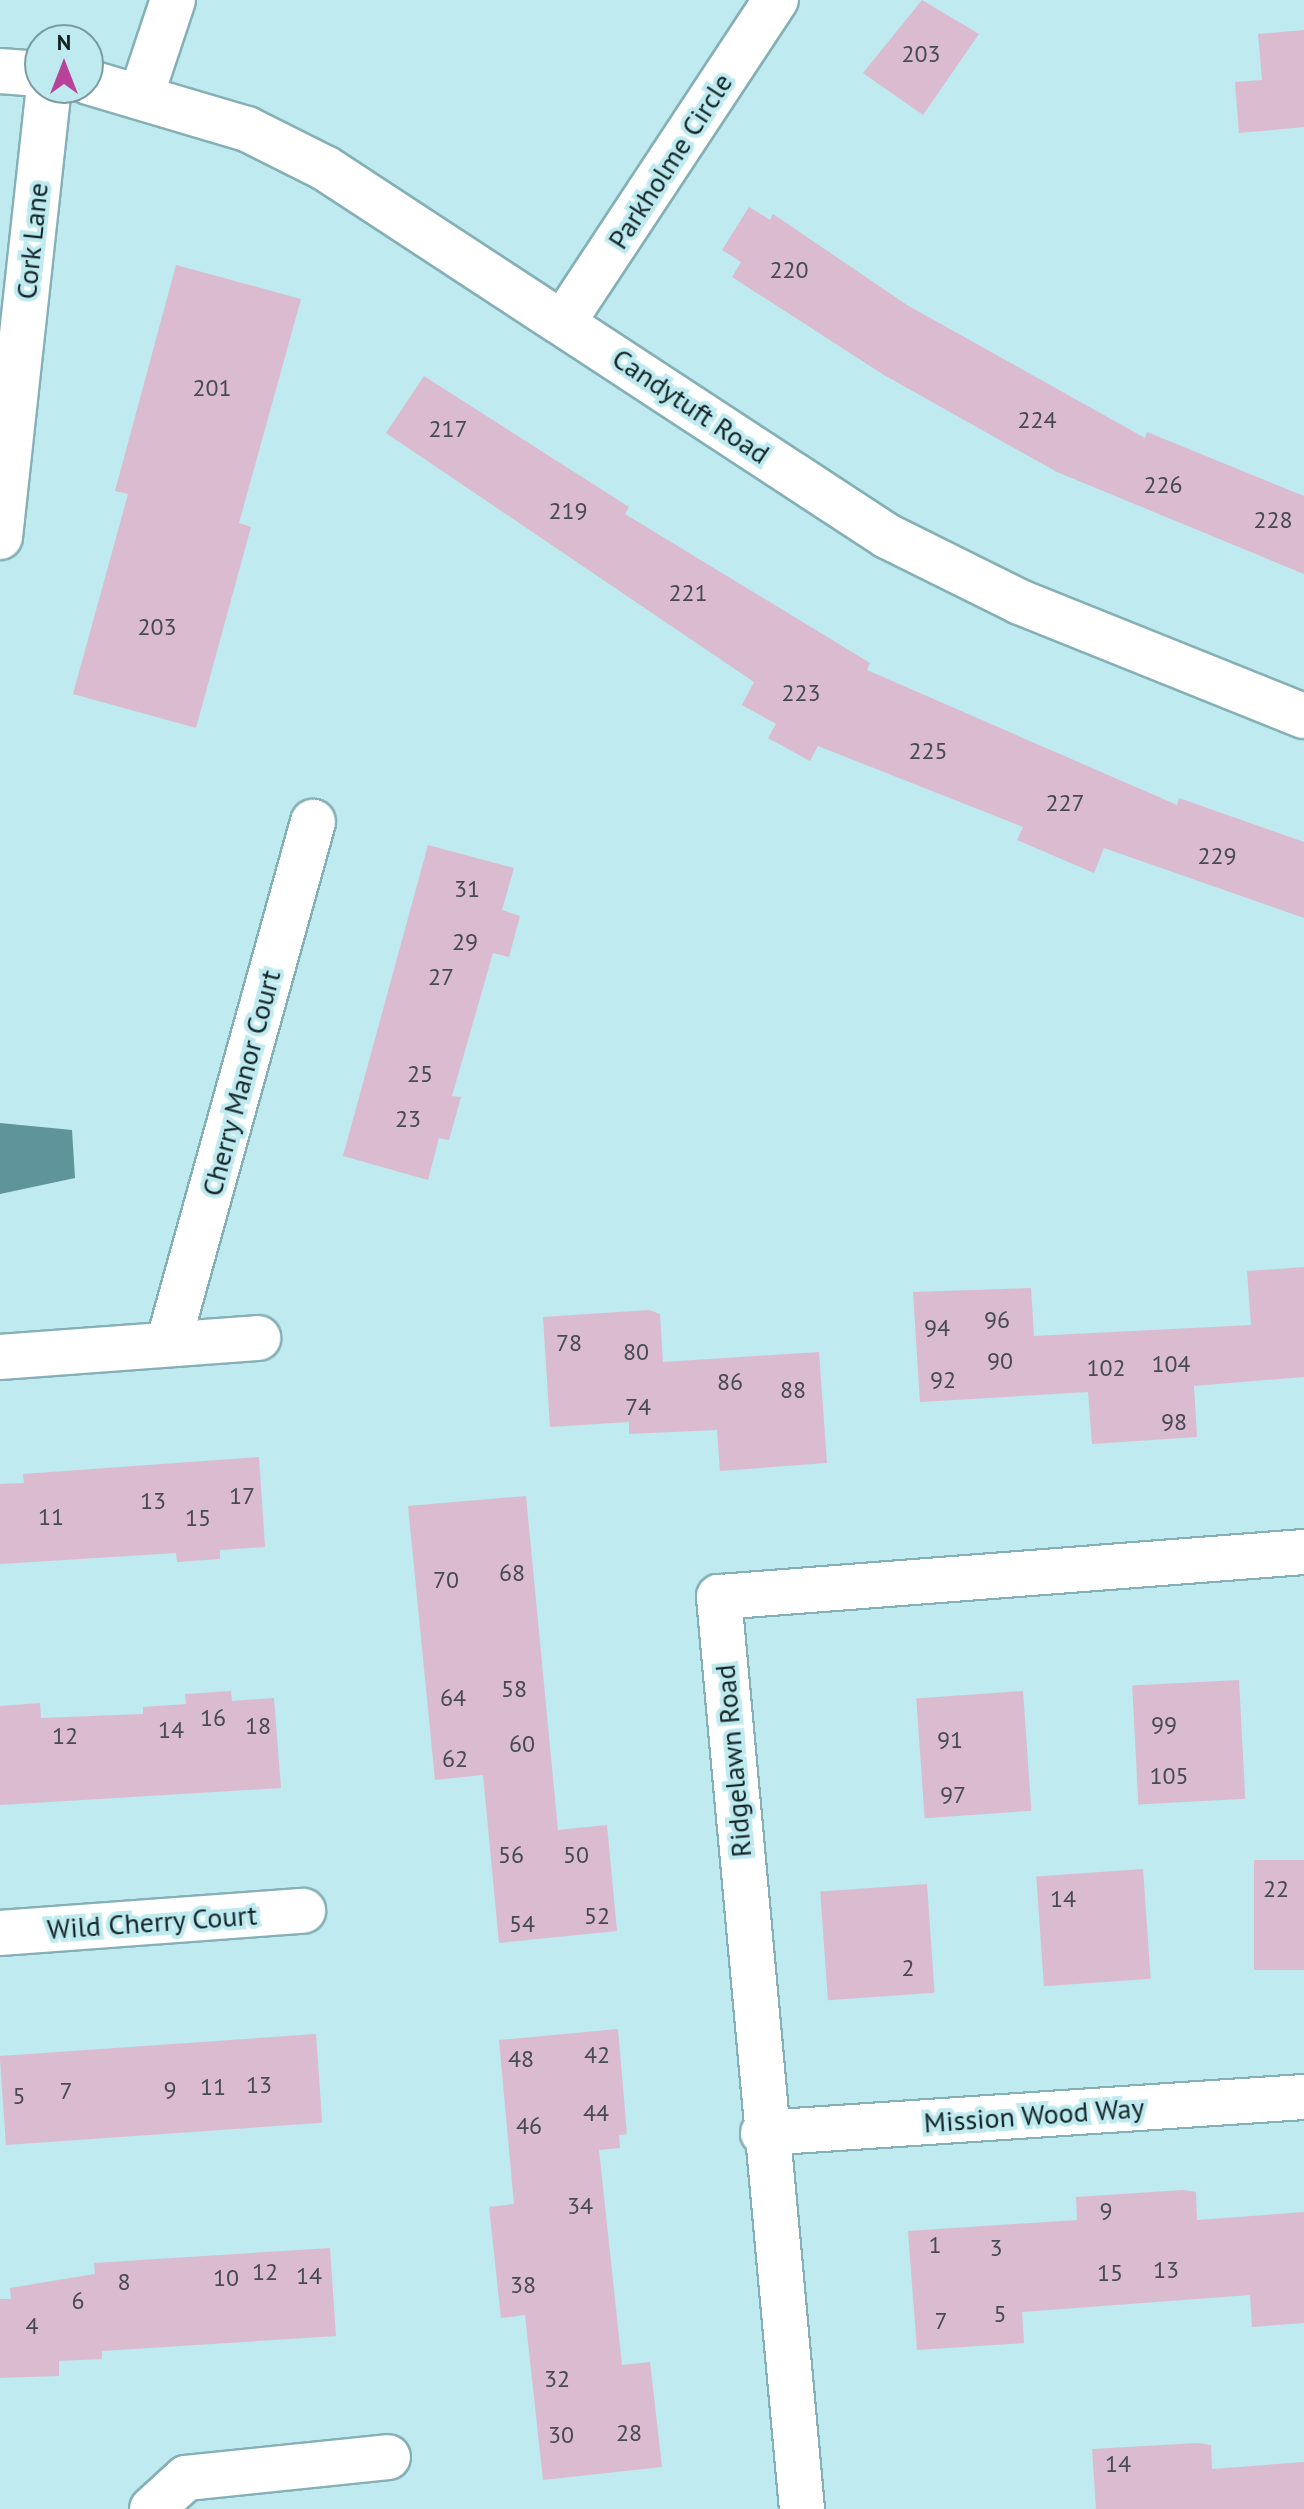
<!DOCTYPE html>
<html>
<head>
<meta charset="utf-8">
<style>
  body { margin:0 }
  #map { position:relative; width:1304px; height:2509px; overflow:hidden; background:#beeaf0; font-family:"PT Sans",sans-serif }
  div>[style] { position:absolute }
  .water>* { inset:0; background:#5f949b }
  .building>* { inset:0; background:#dbbbd0; transform-origin:0 0 }
  .roads { filter:drop-shadow(2px 0 #85b0b6) drop-shadow(-2px 0 #85b0b6) drop-shadow(0 2px #85b0b6) drop-shadow(0 -2px #85b0b6) }
  .minor>* { height:44px; margin:-22px; padding:0 22px; transform-origin:22px; border-radius:22px; background:#fff }
  span { translate:-50% -50%; white-space:nowrap; text-align:center; line-height:1.15; -webkit-text-stroke:8px #beeaf0; paint-order:stroke }
  .number-label { font-size:24px; color:#464a51 }
  .number-label span { -webkit-text-stroke-width:0 }
  .street-label { font-size:28px; color:#142527 }
  .north { position:absolute; left:24px; top:24px; width:80px; height:80px; box-sizing:border-box; background:#beeaf0; border:2px solid #7a9ba0; border-radius:50%; rotate:0deg; font-size:22px; font-weight:700; line-height:32px; text-align:center; color:#142527 }
  .north::after { content:''; display:block; margin:auto; width:28px; height:36px; background:#b9439b; clip-path:polygon(50% 0,100% 100%,50% 72%,0 100%) }
</style>
</head>
<body>
<div id="map">
  <div class="water">
    <i style="clip-path:polygon(0 1123px,72px 1130px,75px 1178px,0 1194px)"></i>
  </div>
  <div class="building">
    <i style="clip-path:polygon(922px 0,979px 34px,923px 115px,863px 73px)"></i>
    <i style="clip-path:polygon(1304px 30px,1304px 127px,1239px 133px,1235px 82px,1262px 80px,1258px 34px)"></i>
    <i style="clip-path:polygon(749px 207px,770px 220px,773px 214px,907px 305px,1145px 438px,1147px 432px,1304px 496px,1304px 574px,1057px 472px,884px 375px,732px 277px,741px 262px,722px 250px)"></i>
    <i style="clip-path:polygon(176px 265px,301px 299px,239px 523px,251px 527px,196px 728px,73px 694px,128px 494px,115px 491px)"></i>
    <i style="clip-path:polygon(424px 376px,629px 507px,625px 514px,870px 663px,867px 670px,1177px 805px,1179px 798px,1304px 842px,1304px 918px,1104px 848px,1094px 873px,1017px 840px,1023px 827px,818px 746px,810px 761px,768px 738px,776px 724px,742px 705px,754px 682px,386px 433px)"></i>
    <i style="clip-path:polygon(428px 845px,514px 868px,502px 910px,520px 916px,509px 957px,493px 953px,452px 1096px,461px 1097px,449px 1140px,439px 1138px,428px 1180px,343px 1156px)"></i>
    <i style="clip-path:polygon(1304px 1267px,1304px 1377px,1194px 1386px,1197px 1437px,1092px 1444px,1088px 1392px,920px 1402px,913px 1292px,1031px 1288px,1034px 1336px,1251px 1325px,1247px 1271px)"></i>
    <i style="clip-path:polygon(649px 1310px,660px 1314px,663px 1362px,819px 1352px,827px 1463px,720px 1471px,717px 1430px,629px 1434px,629px 1422px,550px 1427px,543px 1317px)"></i>
    <i style="clip-path:polygon(259px 1457px,265px 1547px,220px 1550px,220px 1559px,177px 1562px,176px 1553px,0 1564px,0 1484px,24px 1483px,23px 1474px)"></i>
    <i style="clip-path:polygon(526px 1496px,558px 1830px,607px 1825px,617px 1931px,499px 1943px,483px 1775px,435px 1780px,408px 1506px)"></i>
    <i style="left:1239px;top:1680px;width:119px;height:107px;rotate:87deg"></i>
    <i style="clip-path:polygon(231px 1691px,232px 1701px,274px 1698px,281px 1788px,0 1805px,0 1706px,40px 1703px,41px 1718px,143px 1714px,143px 1707px,186px 1704px,185px 1694px)"></i>
    <i style="left:1023px;top:1691px;width:120px;height:107px;rotate:86deg"></i>
    <i style="left:1304px;top:1860px;width:110px;height:50px;rotate:90deg"></i>
    <i style="left:1143px;top:1869px;width:110px;height:107px;rotate:86deg"></i>
    <i style="left:927px;top:1884px;width:109px;height:107px;rotate:86deg"></i>
    <i style="clip-path:polygon(618px 2029px,627px 2134px,619px 2135px,620px 2148px,599px 2150px,622px 2365px,650px 2362px,662px 2467px,543px 2480px,525px 2315px,501px 2318px,489px 2207px,514px 2204px,499px 2040px)"></i>
    <i style="left:316px;top:2034px;width:89px;height:317px;rotate:86deg"></i>
    <i style="clip-path:polygon(1183px 2190px,1196px 2192px,1197px 2220px,1304px 2212px,1304px 2323px,1252px 2327px,1250px 2295px,1022px 2312px,1024px 2343px,917px 2350px,908px 2231px,1077px 2220px,1076px 2197px)"></i>
    <i style="clip-path:polygon(330px 2248px,336px 2336px,102px 2351px,102px 2359px,59px 2361px,59px 2376px,0 2378px,0 2299px,11px 2299px,10px 2288px,95px 2274px,94px 2263px)"></i>
    <i style="clip-path:polygon(1198px 2443px,1211px 2445px,1212px 2469px,1304px 2462px,1304px 2509px,1096px 2509px,1092px 2449px)"></i>
  </div>
  <div class="roads">
    <div class="minor">
      <i style="left:0;top:71px;width:40px;rotate:4.3deg"></i>
      <i style="left:88px;top:82px;width:166px;rotate:16.5deg"></i>
      <i style="left:247px;top:129px;width:87px;rotate:26.6deg"></i>
      <i style="left:325px;top:168px;width:672px;rotate:33.22deg"></i>
      <i style="left:887px;top:536px;width:148px;rotate:26.4deg"></i>
      <i style="left:1020px;top:602px;width:306px;rotate:21.9deg"></i>
      <i style="left:142px;top:93px;width:98px;rotate:-71.6deg"></i>
      <i style="left:564px;top:321px;width:385px;rotate:-56.6deg"></i>
      <i style="left:0;top:537px;width:452px;rotate:-83.8deg"></i>
      <i style="left:168px;top:1344px;width:542px;rotate:-74.48deg"></i>
      <i style="left:0;top:1357px;width:259px;rotate:-4.2deg"></i>
      <i style="left:0;top:1933px;width:304px;rotate:-4.2deg"></i>
      <i style="left:763px;top:2133px;width:542px;rotate:-3.81deg"></i>
      <i style="left:152px;top:2509px;width:46px;rotate:-42.4deg"></i>
      <i style="left:186px;top:2478px;width:203px;rotate:-5.9deg"></i>
      <i style="left:802px;top:2509px;width:916px;rotate:-95.2deg"></i>
      <i style="left:719px;top:1597px;width:587px;rotate:-4.4deg"></i>
    </div>
  </div>
  <div class="number-label">
    <span style="left:921px;top:54px">203</span>
    <span style="left:789px;top:270px">220</span>
    <span style="left:212px;top:388px">201</span>
    <span style="left:1037px;top:420px">224</span>
    <span style="left:448px;top:429px">217</span>
    <span style="left:1163px;top:485px">226</span>
    <span style="left:568px;top:511px">219</span>
    <span style="left:1273px;top:520px">228</span>
    <span style="left:688px;top:593px">221</span>
    <span style="left:157px;top:627px">203</span>
    <span style="left:801px;top:693px">223</span>
    <span style="left:928px;top:751px">225</span>
    <span style="left:1065px;top:803px">227</span>
    <span style="left:1217px;top:856px">229</span>
    <span style="left:467px;top:889px">31</span>
    <span style="left:465px;top:942px">29</span>
    <span style="left:441px;top:977px">27</span>
    <span style="left:420px;top:1074px">25</span>
    <span style="left:408px;top:1119px">23</span>
    <span style="left:997px;top:1320px">96</span>
    <span style="left:937px;top:1328px">94</span>
    <span style="left:569px;top:1343px">78</span>
    <span style="left:636px;top:1352px">80</span>
    <span style="left:1000px;top:1361px">90</span>
    <span style="left:1171px;top:1364px">104</span>
    <span style="left:1106px;top:1368px">102</span>
    <span style="left:943px;top:1380px">92</span>
    <span style="left:730px;top:1382px">86</span>
    <span style="left:793px;top:1390px">88</span>
    <span style="left:638px;top:1407px">74</span>
    <span style="left:1174px;top:1422px">98</span>
    <span style="left:242px;top:1496px">17</span>
    <span style="left:153px;top:1501px">13</span>
    <span style="left:51px;top:1517px">11</span>
    <span style="left:198px;top:1518px">15</span>
    <span style="left:512px;top:1573px">68</span>
    <span style="left:446px;top:1580px">70</span>
    <span style="left:514px;top:1689px">58</span>
    <span style="left:453px;top:1698px">64</span>
    <span style="left:213px;top:1718px">16</span>
    <span style="left:1164px;top:1725px">99</span>
    <span style="left:258px;top:1726px">18</span>
    <span style="left:171px;top:1730px">14</span>
    <span style="left:65px;top:1736px">12</span>
    <span style="left:950px;top:1740px">91</span>
    <span style="left:522px;top:1744px">60</span>
    <span style="left:455px;top:1759px">62</span>
    <span style="left:1169px;top:1776px">105</span>
    <span style="left:953px;top:1795px">97</span>
    <span style="left:511px;top:1855px">56</span>
    <span style="left:576px;top:1855px">50</span>
    <span style="left:1276px;top:1889px">22</span>
    <span style="left:1063px;top:1899px">14</span>
    <span style="left:597px;top:1916px">52</span>
    <span style="left:522px;top:1924px">54</span>
    <span style="left:908px;top:1968px">2</span>
    <span style="left:597px;top:2055px">42</span>
    <span style="left:521px;top:2059px">48</span>
    <span style="left:259px;top:2085px">13</span>
    <span style="left:213px;top:2087px">11</span>
    <span style="left:170px;top:2090px">9</span>
    <span style="left:66px;top:2091px">7</span>
    <span style="left:19px;top:2096px">5</span>
    <span style="left:596px;top:2113px">44</span>
    <span style="left:529px;top:2126px">46</span>
    <span style="left:580px;top:2206px">34</span>
    <span style="left:1106px;top:2211px">9</span>
    <span style="left:935px;top:2245px">1</span>
    <span style="left:996px;top:2248px">3</span>
    <span style="left:1166px;top:2270px">13</span>
    <span style="left:265px;top:2272px">12</span>
    <span style="left:1110px;top:2273px">15</span>
    <span style="left:309px;top:2276px">14</span>
    <span style="left:226px;top:2278px">10</span>
    <span style="left:124px;top:2282px">8</span>
    <span style="left:523px;top:2285px">38</span>
    <span style="left:78px;top:2301px">6</span>
    <span style="left:1000px;top:2314px">5</span>
    <span style="left:941px;top:2321px">7</span>
    <span style="left:32px;top:2326px">4</span>
    <span style="left:557px;top:2379px">32</span>
    <span style="left:629px;top:2433px">28</span>
    <span style="left:561px;top:2435px">30</span>
    <span style="left:1118px;top:2464px">14</span>
  </div>
  <div class="street-label">
    <span style="left:670px;top:161px;rotate:-57deg">Parkholme Circle</span>
    <span style="left:32px;top:241px;rotate:-84deg">Cork Lane</span>
    <span style="left:691px;top:406px;rotate:34deg">Candytuft Road</span>
    <span style="left:241px;top:1083px;rotate:-75deg">Cherry Manor Court</span>
    <span style="left:733px;top:1761px;rotate:-95deg">Ridgelawn Road</span>
    <span style="left:152px;top:1922px;rotate:-4deg">Wild Cherry Court</span>
    <span style="left:1034px;top:2115px;rotate:-4deg">Mission Wood Way</span>
  </div>
  <div class="north">N</div>
</div>
</body>
</html>
